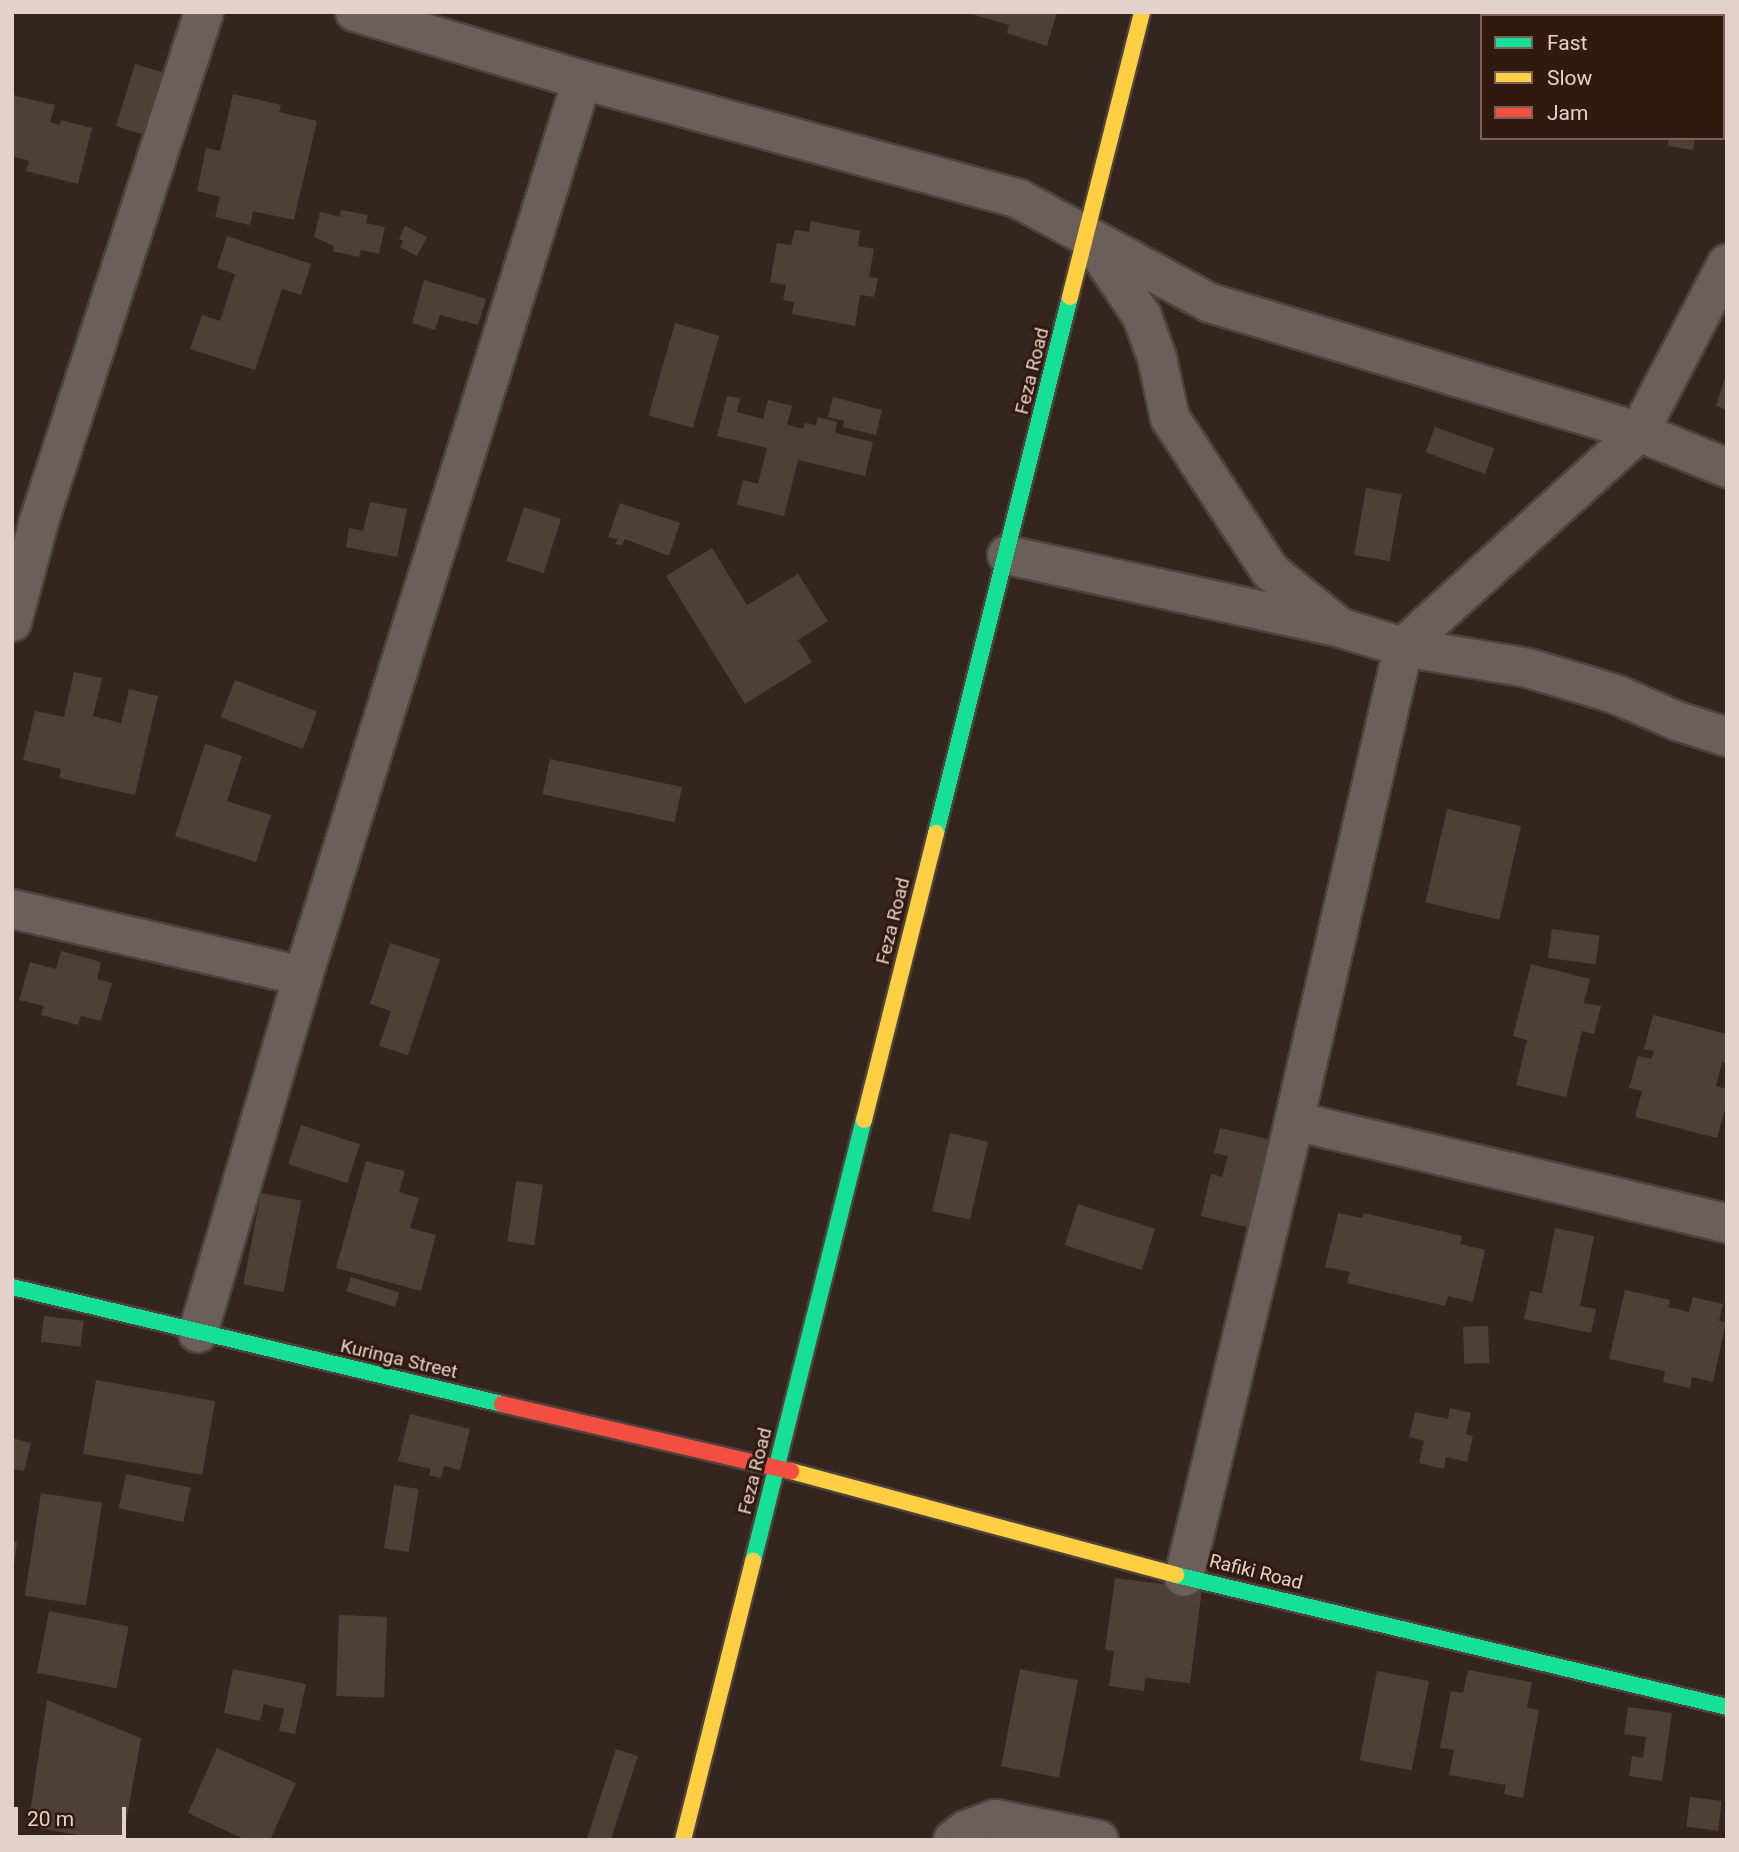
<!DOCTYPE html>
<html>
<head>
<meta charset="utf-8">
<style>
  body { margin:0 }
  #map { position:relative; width:1739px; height:1852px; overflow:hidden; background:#34261f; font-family:Roboto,sans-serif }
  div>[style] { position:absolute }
  .building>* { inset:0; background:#4e4035; transform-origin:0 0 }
  .roads { filter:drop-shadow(2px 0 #4f423d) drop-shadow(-2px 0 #4f423d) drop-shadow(0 2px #4f423d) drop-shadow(0 -2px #4f423d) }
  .street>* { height:38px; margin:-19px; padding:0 19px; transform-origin:19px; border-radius:19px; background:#6a5f5a }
  .fast>* { height:16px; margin:-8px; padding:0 8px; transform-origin:8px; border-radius:8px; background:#16e098 }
  .slow>* { height:16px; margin:-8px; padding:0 8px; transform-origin:8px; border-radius:8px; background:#ffcf43 }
  .jam>* { height:16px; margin:-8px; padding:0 8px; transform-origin:8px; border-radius:8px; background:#f24e42 }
  span { translate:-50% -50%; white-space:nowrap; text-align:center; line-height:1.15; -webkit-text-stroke:6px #32190e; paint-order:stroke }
  .street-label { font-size:19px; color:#e3d1ca }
  .frame { position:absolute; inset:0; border:14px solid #e3d1ca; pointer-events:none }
  .legend { position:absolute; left:1480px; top:14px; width:245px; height:126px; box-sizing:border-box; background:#32190e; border:2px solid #796359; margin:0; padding:9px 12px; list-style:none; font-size:21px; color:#e3d1ca }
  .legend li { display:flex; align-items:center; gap:14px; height:35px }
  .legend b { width:35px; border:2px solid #796359 }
  .scale { position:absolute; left:14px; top:1807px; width:112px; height:32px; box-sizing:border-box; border:4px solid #e3d1ca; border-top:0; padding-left:9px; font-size:21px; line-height:24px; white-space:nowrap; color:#e3d1ca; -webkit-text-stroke:5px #32190e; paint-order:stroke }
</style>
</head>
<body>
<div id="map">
  <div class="building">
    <i style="clip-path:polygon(1057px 12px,1047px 46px,1007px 33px,1009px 25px,968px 13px)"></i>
    <i style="clip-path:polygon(1606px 12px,1638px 12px,1648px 15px,1605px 16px)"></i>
    <i style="left:135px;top:64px;width:37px;height:65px;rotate:17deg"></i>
    <i style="clip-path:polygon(233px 94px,281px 105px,279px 112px,317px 121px,294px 220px,253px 211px,250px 225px,215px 217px,220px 197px,197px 191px,206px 148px,220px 151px)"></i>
    <i style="clip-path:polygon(12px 95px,55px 105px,50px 122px,60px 125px,61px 120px,92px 128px,78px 184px,26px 171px,29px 161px,12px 156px)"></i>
    <i style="clip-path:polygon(1669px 138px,1695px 138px,1693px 150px,1668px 146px)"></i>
    <i style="clip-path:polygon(341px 210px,368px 215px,366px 223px,385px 227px,379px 254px,361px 250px,359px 257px,333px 251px,334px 246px,314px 237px,320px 212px,340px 217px)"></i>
    <i style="clip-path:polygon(811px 221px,860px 231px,858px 246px,874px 249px,869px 277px,878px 278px,874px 297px,860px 295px,855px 326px,792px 314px,794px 302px,783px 300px,786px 285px,770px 282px,777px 243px,791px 245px,795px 230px,809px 232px)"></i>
    <i style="clip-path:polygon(405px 226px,427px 237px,417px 256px,400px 247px,403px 241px,399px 239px)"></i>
    <i style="clip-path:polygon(227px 236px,311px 264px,301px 295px,282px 289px,255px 370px,190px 349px,202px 315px,220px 321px,235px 274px,217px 268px)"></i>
    <i style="clip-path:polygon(424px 280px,486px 299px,478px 325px,440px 315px,435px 330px,412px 323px)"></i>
    <i style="left:675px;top:323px;width:46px;height:96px;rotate:16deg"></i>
    <i style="clip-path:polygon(1726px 374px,1727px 374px,1727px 410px,1716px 406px)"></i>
    <i style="clip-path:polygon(727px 396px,740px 398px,737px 412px,763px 419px,768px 400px,792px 406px,787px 425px,803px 429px,805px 423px,816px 425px,818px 417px,837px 422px,835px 433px,873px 442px,865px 476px,798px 460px,784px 516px,737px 505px,743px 480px,758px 484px,767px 448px,717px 436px)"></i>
    <i style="clip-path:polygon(833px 397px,882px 410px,876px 435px,843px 427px,844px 421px,828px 417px)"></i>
    <i style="left:1435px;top:427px;width:63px;height:27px;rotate:20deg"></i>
    <i style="left:1366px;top:488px;width:36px;height:68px;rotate:10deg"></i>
    <i style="clip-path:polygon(370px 502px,407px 509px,397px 557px,346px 547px,349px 528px,363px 531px)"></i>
    <i style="clip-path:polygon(620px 503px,680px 523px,669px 556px,625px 539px,622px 545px,615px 544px,618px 539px,608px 537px)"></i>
    <i style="left:524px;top:507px;width:39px;height:57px;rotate:18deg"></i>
    <i style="clip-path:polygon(712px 548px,747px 605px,798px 574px,828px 621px,798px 640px,812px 662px,745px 704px,666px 576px)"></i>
    <i style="clip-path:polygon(74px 672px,102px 678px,93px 716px,121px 723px,129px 689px,158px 696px,135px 795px,59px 778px,61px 769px,23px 760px,35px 711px,64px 717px)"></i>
    <i style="left:235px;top:680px;width:88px;height:40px;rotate:21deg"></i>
    <i style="clip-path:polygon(205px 744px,242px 756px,227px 801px,271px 815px,256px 862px,175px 836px)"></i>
    <i style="left:550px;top:759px;width:135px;height:36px;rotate:12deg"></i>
    <i style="left:1447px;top:809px;width:76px;height:96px;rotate:13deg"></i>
    <i style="left:1552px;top:929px;width:48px;height:29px;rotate:8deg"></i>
    <i style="clip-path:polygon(390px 943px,440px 959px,408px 1055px,379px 1046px,391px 1011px,370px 1004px)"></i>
    <i style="clip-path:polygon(61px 951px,101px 962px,97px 979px,112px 983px,101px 1021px,81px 1016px,78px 1025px,41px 1015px,44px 1006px,19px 1000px,30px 962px,56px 969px)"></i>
    <i style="clip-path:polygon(1531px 964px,1590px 979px,1584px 1003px,1601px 1006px,1594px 1034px,1582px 1031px,1566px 1097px,1516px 1085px,1527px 1040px,1513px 1036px)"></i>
    <i style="clip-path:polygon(1653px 1015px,1727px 1034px,1727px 1064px,1722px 1062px,1716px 1086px,1727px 1089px,1727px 1102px,1717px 1138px,1635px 1117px,1642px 1091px,1629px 1088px,1638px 1056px,1651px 1059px,1654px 1051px,1644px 1049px)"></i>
    <i style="left:301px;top:1125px;width:62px;height:41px;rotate:18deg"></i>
    <i style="clip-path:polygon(1220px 1128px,1272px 1140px,1251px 1228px,1201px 1216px,1211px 1174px,1222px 1177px,1228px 1156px,1214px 1153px)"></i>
    <i style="left:950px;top:1133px;width:39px;height:80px;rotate:13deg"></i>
    <i style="clip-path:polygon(366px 1161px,405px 1171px,399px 1192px,419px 1198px,410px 1228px,436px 1235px,421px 1291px,336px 1268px)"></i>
    <i style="left:516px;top:1181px;width:27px;height:61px;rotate:8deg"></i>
    <i style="left:261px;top:1193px;width:41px;height:93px;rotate:11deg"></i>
    <i style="left:1078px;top:1204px;width:81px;height:43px;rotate:18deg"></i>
    <i style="clip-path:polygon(1338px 1213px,1362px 1218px,1364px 1213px,1462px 1236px,1460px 1244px,1485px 1250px,1473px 1302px,1448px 1296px,1445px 1306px,1347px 1283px,1350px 1272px,1325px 1267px)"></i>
    <i style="clip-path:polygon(1555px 1228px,1594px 1236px,1580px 1306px,1596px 1309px,1591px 1333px,1524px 1319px,1530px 1291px,1542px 1293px)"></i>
    <i style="left:351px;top:1277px;width:51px;height:15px;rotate:18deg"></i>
    <i style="clip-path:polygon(1625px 1290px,1670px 1300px,1668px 1307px,1689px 1312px,1693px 1297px,1723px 1304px,1719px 1321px,1726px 1322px,1713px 1382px,1692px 1377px,1690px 1388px,1663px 1382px,1665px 1371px,1609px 1359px)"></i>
    <i style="left:44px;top:1316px;width:40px;height:26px;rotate:7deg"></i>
    <i style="left:1488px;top:1326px;width:37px;height:25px;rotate:88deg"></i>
    <i style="left:96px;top:1380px;width:121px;height:75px;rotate:10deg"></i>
    <i style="clip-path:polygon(1450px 1408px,1471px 1413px,1466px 1434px,1473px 1436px,1467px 1462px,1446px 1457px,1444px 1469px,1419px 1463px,1424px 1441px,1409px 1437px,1415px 1412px,1448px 1419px)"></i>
    <i style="clip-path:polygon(410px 1414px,470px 1429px,460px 1470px,444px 1466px,441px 1478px,429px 1475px,431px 1469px,398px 1461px)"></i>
    <i style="clip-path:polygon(12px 1438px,31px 1443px,24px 1471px,12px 1469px)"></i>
    <i style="left:126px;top:1474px;width:66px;height:35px;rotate:12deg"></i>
    <i style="left:394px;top:1485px;width:25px;height:64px;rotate:9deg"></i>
    <i style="left:41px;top:1493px;width:62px;height:104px;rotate:9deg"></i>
    <i style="clip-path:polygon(12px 1541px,17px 1542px,14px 1564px,12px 1564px)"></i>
    <i style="clip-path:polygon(1115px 1578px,1202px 1589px,1190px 1683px,1145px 1678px,1144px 1691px,1109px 1686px,1114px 1651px,1105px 1650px)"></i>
    <i style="left:49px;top:1611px;width:81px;height:63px;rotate:11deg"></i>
    <i style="left:339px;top:1615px;width:48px;height:81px;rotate:2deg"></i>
    <i style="clip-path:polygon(233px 1669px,306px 1684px,295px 1734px,279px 1731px,284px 1709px,264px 1704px,260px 1721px,224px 1713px)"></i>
    <i style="left:1020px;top:1669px;width:59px;height:99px;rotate:11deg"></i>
    <i style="clip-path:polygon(1468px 1670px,1532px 1682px,1527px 1708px,1539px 1710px,1523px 1798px,1504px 1794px,1506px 1785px,1449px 1775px,1454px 1750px,1440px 1748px,1451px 1691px,1463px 1693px)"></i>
    <i style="left:1377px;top:1671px;width:53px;height:91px;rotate:11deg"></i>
    <i style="clip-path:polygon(47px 1700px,141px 1738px,123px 1840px,105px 1840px,28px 1826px)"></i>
    <i style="clip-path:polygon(1628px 1707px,1672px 1713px,1662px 1781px,1629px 1776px,1632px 1756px,1643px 1758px,1646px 1737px,1624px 1734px)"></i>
    <i style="clip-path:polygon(217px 1748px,296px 1783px,270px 1840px,246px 1840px,188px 1813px)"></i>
    <i style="left:616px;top:1749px;width:23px;height:96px;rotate:18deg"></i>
    <i style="left:1690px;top:1797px;width:32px;height:30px;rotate:7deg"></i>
  </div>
  <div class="roads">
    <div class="street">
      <i style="left:355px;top:12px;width:237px;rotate:16.7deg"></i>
      <i style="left:582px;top:80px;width:453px;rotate:15.2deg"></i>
      <i style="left:1019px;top:199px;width:217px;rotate:28.6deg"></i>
      <i style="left:1210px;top:303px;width:448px;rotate:16.7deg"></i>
      <i style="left:1639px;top:432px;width:95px;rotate:22.2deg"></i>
      <i style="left:1091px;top:241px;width:91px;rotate:55.8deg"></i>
      <i style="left:1142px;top:316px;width:45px;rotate:70.3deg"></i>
      <i style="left:1157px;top:358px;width:61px;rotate:77.8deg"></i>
      <i style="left:1170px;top:418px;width:183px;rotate:56.8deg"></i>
      <i style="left:1270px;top:571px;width:91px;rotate:38.8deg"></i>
      <i style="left:1341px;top:628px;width:65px;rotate:17deg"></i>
      <i style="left:1403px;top:647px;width:127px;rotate:9.5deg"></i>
      <i style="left:1528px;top:668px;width:91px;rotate:16.6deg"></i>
      <i style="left:1615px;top:694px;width:68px;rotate:23.5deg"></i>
      <i style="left:1677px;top:721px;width:52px;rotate:17.7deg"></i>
      <i style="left:1007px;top:555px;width:333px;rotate:12.3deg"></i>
      <i style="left:12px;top:622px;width:105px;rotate:-75deg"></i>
      <i style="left:39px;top:521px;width:535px;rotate:-72.04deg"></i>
      <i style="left:12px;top:909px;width:299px;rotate:13deg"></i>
      <i style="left:1294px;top:1121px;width:445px;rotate:13.3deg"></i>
      <i style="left:198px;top:1333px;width:372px;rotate:-73.6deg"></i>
      <i style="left:303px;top:976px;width:938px;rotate:-72.7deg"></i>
      <i style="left:1184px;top:1577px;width:469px;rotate:-76.4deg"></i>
      <i style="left:1294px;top:1121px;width:486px;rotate:-77deg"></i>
      <i style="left:1403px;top:647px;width:319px;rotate:-42.3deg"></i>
      <i style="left:1639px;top:432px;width:190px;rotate:-62.4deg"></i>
      <i style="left:953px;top:1840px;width:16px;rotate:-38deg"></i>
      <i style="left:966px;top:1830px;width:31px;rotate:-21deg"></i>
      <i style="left:995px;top:1819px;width:106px;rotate:11.4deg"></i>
    </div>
    <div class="fast">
      <i style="left:936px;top:833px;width:552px;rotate:-75.96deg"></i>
      <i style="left:12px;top:1287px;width:504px;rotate:13.43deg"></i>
      <i style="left:753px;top:1561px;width:455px;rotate:-75.9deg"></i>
      <i style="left:1176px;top:1575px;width:567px;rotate:13.47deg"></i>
    </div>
    <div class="slow">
      <i style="left:1070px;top:297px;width:294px;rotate:-75.8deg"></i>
      <i style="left:864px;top:1120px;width:296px;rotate:-75.9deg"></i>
      <i style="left:791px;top:1471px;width:399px;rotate:15.1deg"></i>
      <i style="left:683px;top:1840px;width:288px;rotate:-75.9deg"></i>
    </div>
    <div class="jam">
      <i style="left:502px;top:1404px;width:297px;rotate:13.1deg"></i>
    </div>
  </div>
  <div class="street-label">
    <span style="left:1032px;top:371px;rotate:-76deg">Feza Road</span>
    <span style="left:893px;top:921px;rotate:-76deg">Feza Road</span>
    <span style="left:399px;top:1359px;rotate:13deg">Kuringa Street</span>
    <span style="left:755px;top:1471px;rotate:-76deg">Feza Road</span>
    <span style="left:1256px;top:1572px;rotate:14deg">Rafiki Road</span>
  </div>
  <div class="frame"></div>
  <ul class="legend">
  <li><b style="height:9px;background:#16e098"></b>Fast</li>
  <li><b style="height:9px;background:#ffcf43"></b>Slow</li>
  <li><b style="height:9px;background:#f24e42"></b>Jam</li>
  </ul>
  <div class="scale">20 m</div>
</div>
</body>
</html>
